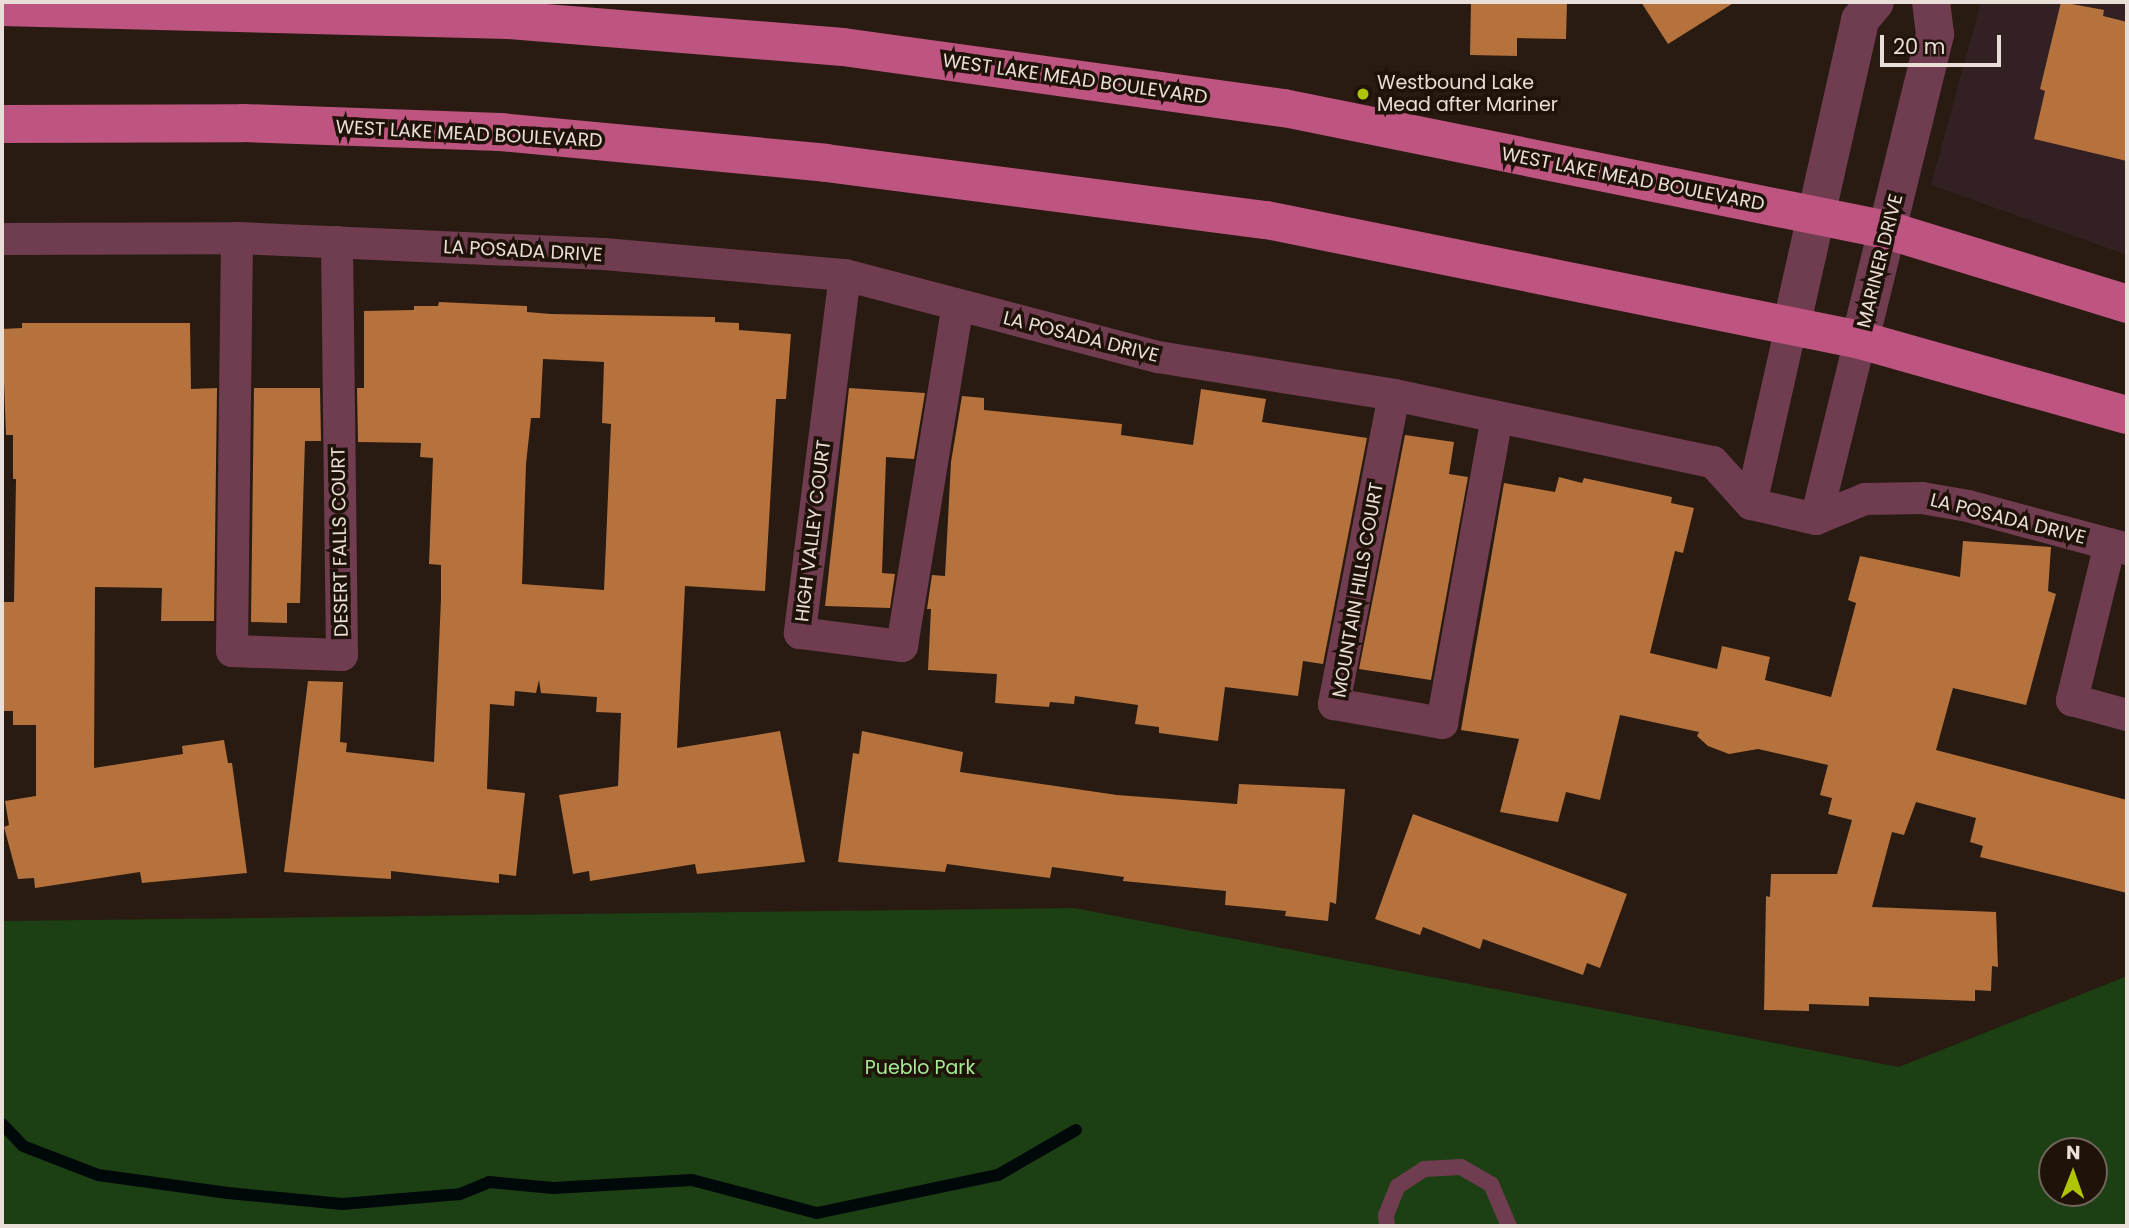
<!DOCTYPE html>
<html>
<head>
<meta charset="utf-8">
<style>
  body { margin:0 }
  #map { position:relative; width:2129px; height:1228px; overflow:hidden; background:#291b11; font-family:Poppins,sans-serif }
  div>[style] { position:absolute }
  .commercial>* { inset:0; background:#332022 }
  .green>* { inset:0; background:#1c3f13 }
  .stream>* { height:12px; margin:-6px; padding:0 6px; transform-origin:6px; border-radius:6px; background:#00090a }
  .building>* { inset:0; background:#b5723d }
  .service>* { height:16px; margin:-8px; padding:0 8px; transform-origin:8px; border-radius:8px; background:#6f3c50 }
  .minor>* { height:32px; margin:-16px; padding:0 16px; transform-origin:16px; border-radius:16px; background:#6f3c50 }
  .tertiary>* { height:38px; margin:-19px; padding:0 19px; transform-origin:19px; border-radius:19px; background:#6f3c50 }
  .primary>* { height:38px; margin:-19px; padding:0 19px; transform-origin:19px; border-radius:19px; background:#be5480 }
  .dots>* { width:19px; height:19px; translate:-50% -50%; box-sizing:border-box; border:4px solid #1f1208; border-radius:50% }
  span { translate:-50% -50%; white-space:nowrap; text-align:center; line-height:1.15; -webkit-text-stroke:7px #1f1208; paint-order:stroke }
  .street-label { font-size:19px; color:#e9dfd8 }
  .poi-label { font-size:19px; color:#e9dfd8 }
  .left { translate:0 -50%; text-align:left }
  .park-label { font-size:19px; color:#a3ec93 }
  .frame { position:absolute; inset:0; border:4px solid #e9dfd8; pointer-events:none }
  .north { position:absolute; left:2038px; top:1137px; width:70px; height:70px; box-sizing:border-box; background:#1f1208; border:2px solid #70645b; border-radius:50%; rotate:1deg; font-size:19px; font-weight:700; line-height:28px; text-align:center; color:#e9dfd8 }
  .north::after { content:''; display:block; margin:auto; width:24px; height:32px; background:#afc504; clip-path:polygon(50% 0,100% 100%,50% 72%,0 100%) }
  .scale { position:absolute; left:1880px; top:35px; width:121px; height:32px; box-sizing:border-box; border:4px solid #e9dfd8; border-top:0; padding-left:9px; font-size:21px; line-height:24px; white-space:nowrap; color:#e9dfd8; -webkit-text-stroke:5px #1f1208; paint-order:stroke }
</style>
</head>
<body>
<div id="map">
  <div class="commercial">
    <i style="clip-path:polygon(1981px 2px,2127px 2px,2127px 255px,1931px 185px)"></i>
  </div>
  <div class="green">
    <i style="clip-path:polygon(evenodd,1074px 908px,1899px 1067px,2127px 976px,2127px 1226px,2px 1226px,2px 921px,1074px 908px,2052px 1151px,2094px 1151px,2094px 1193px,2052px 1193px,2052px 1151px)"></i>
  </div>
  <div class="stream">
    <i style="left:2px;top:1124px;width:30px;rotate:46deg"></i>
    <i style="left:23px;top:1146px;width:80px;rotate:21.1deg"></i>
    <i style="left:98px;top:1175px;width:131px;rotate:7.9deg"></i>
    <i style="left:228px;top:1193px;width:115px;rotate:5.5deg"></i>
    <i style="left:342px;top:1204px;width:118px;rotate:-4.8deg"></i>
    <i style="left:460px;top:1194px;width:31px;rotate:-22deg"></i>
    <i style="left:489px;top:1182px;width:64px;rotate:5.4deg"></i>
    <i style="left:553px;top:1188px;width:139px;rotate:-3.3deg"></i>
    <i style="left:692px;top:1180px;width:129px;rotate:14.8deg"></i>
    <i style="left:817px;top:1213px;width:185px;rotate:-11.9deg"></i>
    <i style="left:998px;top:1175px;width:90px;rotate:-30deg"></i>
  </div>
  <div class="building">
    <i style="clip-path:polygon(1471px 2px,1567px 2px,1566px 39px,1517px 38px,1517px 56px,1470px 55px)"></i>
    <i style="clip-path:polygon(1641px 2px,1735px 2px,1668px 44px)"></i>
    <i style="clip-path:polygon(2061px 2px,2104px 10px,2103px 16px,2127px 22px,2127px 161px,2034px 139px,2045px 91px,2040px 89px)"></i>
    <i style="clip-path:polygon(evenodd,439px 302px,527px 306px,527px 312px,551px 314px,715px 317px,715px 322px,739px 323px,739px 330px,791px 334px,786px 399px,776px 399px,765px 591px,685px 586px,677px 748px,780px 731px,805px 862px,697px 874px,695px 864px,590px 881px,589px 871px,573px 874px,559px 795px,618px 786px,621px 713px,596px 712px,597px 697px,541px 693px,539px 680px,536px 693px,515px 691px,514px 706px,490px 704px,487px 789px,525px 793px,516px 876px,499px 874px,499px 883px,391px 871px,391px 879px,284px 872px,308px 681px,343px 682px,340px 742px,347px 743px,346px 752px,434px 762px,441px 599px,441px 565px,429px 564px,433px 458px,420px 457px,421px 443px,358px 442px,357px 388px,364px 388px,364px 311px,414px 310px,414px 306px,438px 306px,439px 302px,543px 359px,604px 362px,602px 423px,611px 424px,604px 590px,522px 584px,526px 464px,531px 418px,540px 418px,543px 359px)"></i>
    <i style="clip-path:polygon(22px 323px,190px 323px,191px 389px,217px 388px,214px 621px,161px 621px,162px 588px,95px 587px,94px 768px,183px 754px,182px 746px,224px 740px,228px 763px,232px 763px,247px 873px,142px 883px,140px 872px,35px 888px,34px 878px,18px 879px,4px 827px,9px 825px,5px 801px,36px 796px,36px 725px,13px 725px,13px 711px,2px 711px,2px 602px,14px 602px,16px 479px,13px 479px,13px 435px,6px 435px,2px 329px,22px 328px)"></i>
    <i style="clip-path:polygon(254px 388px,320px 388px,321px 441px,305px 441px,300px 603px,287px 603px,287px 623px,251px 622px)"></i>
    <i style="clip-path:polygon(849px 388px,925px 393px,914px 459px,886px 457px,882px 573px,895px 574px,890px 608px,825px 606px)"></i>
    <i style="clip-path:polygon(1201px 389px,1266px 399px,1262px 422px,1367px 438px,1323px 664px,1303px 661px,1298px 696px,1225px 687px,1218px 741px,1159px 733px,1159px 727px,1135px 724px,1138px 705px,1075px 696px,1074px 704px,1050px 702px,1049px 707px,995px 703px,997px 674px,928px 670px,931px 609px,927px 609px,932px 575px,945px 576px,951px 462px,962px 396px,984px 398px,984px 410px,1122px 424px,1121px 435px,1193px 445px)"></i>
    <i style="clip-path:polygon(1405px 435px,1454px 442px,1449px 474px,1468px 477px,1431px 680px,1359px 669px)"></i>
    <i style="clip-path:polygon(1559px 477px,1582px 483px,1584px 478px,1672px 497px,1671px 503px,1694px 508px,1683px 553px,1675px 551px,1650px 653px,1717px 669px,1722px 646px,1770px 657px,1765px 680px,1831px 697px,1856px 603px,1848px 600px,1860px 556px,1960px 577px,1963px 541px,2051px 547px,2048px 591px,2056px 594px,2026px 705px,1953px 688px,1936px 750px,2127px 800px,2127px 893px,1980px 857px,1983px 846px,1970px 842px,1976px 818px,1916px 802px,1904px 835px,1892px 832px,1872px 907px,1996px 912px,1998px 967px,1992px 966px,1991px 991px,1975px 990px,1975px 1001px,1869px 997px,1869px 1006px,1809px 1004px,1809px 1011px,1764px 1010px,1766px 896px,1770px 897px,1771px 874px,1837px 874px,1852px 820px,1828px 814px,1832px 798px,1820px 795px,1828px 765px,1758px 749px,1729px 754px,1708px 746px,1697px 736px,1699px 732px,1620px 715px,1600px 800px,1566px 792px,1558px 822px,1500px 812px,1519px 739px,1461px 730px,1504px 483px,1555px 492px)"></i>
    <i style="clip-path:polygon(862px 731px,963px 752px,960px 772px,1117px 795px,1237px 804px,1239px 784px,1345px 789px,1336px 904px,1330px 902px,1328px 921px,1285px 916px,1286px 911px,1225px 905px,1226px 891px,1123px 881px,1124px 877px,1052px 867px,1050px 878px,947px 864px,945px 872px,838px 862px,853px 753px,859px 754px)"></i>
    <i style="clip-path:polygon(1413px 814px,1627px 894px,1600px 968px,1587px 963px,1583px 975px,1483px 939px,1480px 949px,1423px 927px,1420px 935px,1375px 919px)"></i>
  </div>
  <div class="service">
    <i style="left:1387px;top:1226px;width:11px;rotate:-95deg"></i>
    <i style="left:1386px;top:1215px;width:31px;rotate:-68deg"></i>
    <i style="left:1398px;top:1186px;width:31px;rotate:-33deg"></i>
    <i style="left:1424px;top:1169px;width:37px;rotate:-3deg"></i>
    <i style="left:1461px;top:1167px;width:34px;rotate:30deg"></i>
    <i style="left:1491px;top:1184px;width:46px;rotate:66.8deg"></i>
  </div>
  <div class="minor">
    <i style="left:237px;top:238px;width:413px;rotate:90.7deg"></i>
    <i style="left:232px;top:651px;width:110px;rotate:2.1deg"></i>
    <i style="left:342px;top:655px;width:413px;rotate:-90.7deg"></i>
    <i style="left:2px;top:239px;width:235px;rotate:-0.2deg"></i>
    <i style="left:237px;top:238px;width:367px;rotate:2.5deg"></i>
    <i style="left:604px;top:254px;width:242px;rotate:5deg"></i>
    <i style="left:845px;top:275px;width:324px;rotate:14.7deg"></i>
    <i style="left:1158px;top:357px;width:239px;rotate:9.1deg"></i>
    <i style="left:1394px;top:395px;width:326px;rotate:11.9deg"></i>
    <i style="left:1713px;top:462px;width:57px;rotate:47.9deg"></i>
    <i style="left:1751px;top:504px;width:67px;rotate:13deg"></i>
    <i style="left:1816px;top:519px;width:53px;rotate:-22.2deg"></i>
    <i style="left:1865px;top:499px;width:57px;rotate:-1deg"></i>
    <i style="left:1922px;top:498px;width:47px;rotate:9.9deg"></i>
    <i style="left:1968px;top:506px;width:165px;rotate:15.1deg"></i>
    <i style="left:845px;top:275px;width:361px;rotate:97.2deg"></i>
    <i style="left:800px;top:633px;width:103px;rotate:7.3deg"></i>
    <i style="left:902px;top:646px;width:346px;rotate:-80.7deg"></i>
    <i style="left:1394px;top:395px;width:315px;rotate:101deg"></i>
    <i style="left:1334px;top:704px;width:110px;rotate:10deg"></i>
    <i style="left:1442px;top:723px;width:311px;rotate:-79.8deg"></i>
    <i style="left:1751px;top:504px;width:181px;rotate:-77.3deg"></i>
    <i style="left:1816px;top:519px;width:184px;rotate:-76.2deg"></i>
    <i style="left:2110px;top:544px;width:161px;rotate:103.7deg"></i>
    <i style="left:2072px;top:700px;width:57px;rotate:15.3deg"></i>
  </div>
  <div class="tertiary">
    <i style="left:1791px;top:327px;width:315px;rotate:-77.3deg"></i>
    <i style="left:1860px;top:20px;width:23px;rotate:-50deg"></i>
    <i style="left:1860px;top:340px;width:315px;rotate:-76.2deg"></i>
    <i style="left:1935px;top:34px;width:32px;rotate:-97deg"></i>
  </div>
  <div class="primary">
    <i style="left:2px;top:7px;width:506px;rotate:1.47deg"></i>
    <i style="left:508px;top:20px;width:336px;rotate:4.6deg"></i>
    <i style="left:843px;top:47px;width:445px;rotate:7.9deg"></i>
    <i style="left:1284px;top:108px;width:615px;rotate:11.44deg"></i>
    <i style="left:1887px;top:230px;width:251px;rotate:17.1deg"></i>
    <i style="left:2px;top:124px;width:241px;rotate:-0.2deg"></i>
    <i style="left:243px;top:123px;width:257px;rotate:2deg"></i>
    <i style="left:500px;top:132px;width:327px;rotate:5.4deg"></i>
    <i style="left:826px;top:163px;width:445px;rotate:7.4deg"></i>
    <i style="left:1267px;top:220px;width:605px;rotate:11.44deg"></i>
    <i style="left:1860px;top:340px;width:277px;rotate:15.7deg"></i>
  </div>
  <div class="dots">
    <i style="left:1363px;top:94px;background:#afc504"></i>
  </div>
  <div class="street-label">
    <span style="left:1075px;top:79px;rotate:8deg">WEST LAKE MEAD BOULEVARD</span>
    <span style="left:469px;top:134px;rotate:3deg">WEST LAKE MEAD BOULEVARD</span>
    <span style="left:1633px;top:179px;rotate:11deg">WEST LAKE MEAD BOULEVARD</span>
    <span style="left:523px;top:251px;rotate:3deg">LA POSADA DRIVE</span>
    <span style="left:1880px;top:261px;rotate:-76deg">MARINER DRIVE</span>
    <span style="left:1081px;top:337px;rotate:14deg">LA POSADA DRIVE</span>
    <span style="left:2008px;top:519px;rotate:14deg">LA POSADA DRIVE</span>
    <span style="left:813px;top:531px;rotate:-83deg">HIGH VALLEY COURT</span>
    <span style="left:340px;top:542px;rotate:-91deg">DESERT FALLS COURT</span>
    <span style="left:1358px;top:590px;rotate:-80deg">MOUNTAIN HILLS COURT</span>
  </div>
  <div class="poi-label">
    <span class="left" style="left:1377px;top:94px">Westbound Lake<br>Mead after Mariner</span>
  </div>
  <div class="park-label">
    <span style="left:920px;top:1068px">Pueblo Park</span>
  </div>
  <div class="frame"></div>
  <div class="north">N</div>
  <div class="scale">20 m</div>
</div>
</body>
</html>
